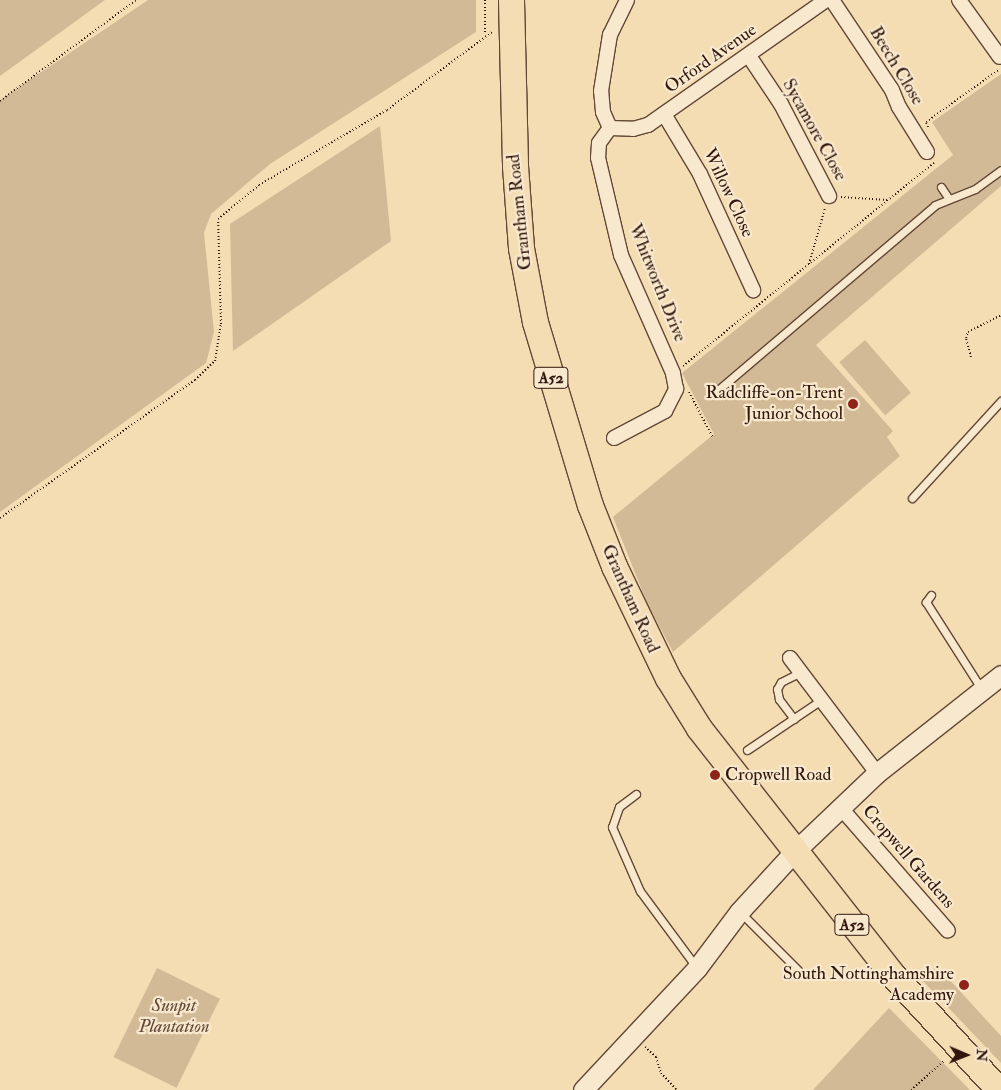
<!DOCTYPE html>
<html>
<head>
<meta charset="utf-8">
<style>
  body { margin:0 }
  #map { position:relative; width:1001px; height:1090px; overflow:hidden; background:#f4dcb3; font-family:"IM FELL Double Pica",serif }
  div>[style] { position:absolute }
  .green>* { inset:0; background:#d3ba97; transform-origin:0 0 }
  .path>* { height:2px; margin-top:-1px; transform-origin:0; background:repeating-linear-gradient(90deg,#32160c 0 1px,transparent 0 3.5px) }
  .roads { filter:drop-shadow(1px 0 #624836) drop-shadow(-1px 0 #624836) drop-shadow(0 1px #624836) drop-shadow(0 -1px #624836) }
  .lane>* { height:7px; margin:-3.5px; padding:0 3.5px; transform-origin:3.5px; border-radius:3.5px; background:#f8e8ce }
  .street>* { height:14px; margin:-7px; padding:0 7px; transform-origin:7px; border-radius:7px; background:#f8e8ce }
  .secondary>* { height:19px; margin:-9.5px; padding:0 9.5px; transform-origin:9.5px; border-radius:9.5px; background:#f8e8ce }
  .highway>* { height:25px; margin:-12.5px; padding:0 12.5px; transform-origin:12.5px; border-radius:12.5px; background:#f4dcb3 }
  .dots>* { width:14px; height:14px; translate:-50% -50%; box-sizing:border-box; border:2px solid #f8e8ce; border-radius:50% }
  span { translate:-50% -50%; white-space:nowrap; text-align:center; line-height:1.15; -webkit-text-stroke:4.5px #f8e8ce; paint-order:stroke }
  .shield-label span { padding:1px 4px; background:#f8e8ce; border:1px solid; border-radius:4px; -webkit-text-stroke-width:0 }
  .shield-label { font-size:16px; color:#32160c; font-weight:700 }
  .street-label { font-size:18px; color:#32160c }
  .poi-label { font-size:18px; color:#32160c }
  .right { translate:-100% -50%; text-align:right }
  .left { translate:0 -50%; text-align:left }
  .park-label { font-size:18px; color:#624736; font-style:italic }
  .north { position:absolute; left:941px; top:1030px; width:50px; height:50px; -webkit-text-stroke:4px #f8e8ce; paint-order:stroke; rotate:91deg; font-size:14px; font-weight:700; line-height:20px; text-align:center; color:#32160c }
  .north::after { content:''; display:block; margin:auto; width:18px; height:22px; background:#32160c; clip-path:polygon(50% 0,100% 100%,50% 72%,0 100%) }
</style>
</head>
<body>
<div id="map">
  <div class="green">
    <i style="clip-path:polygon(0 0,105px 0,0 76px)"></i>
    <i style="clip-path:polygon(148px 0,476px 0,476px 32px,270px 164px,211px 214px,204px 233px,214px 332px,206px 363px,0 512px,0 100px)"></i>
    <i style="clip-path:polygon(1001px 74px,1001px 186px,816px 345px,893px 431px,887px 437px,900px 456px,673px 652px,647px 603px,613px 517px,714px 434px,682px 373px,953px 155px,932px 122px)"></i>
    <i style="clip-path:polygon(380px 126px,391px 241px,233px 351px,230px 224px)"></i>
    <i style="left:865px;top:340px;width:70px;height:34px;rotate:49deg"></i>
    <i style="clip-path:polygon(937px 966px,1001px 1036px,1001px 1063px,922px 980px)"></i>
    <i style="left:157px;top:968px;width:70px;height:99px;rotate:26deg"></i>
    <i style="clip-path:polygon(889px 1008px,970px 1090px,813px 1090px)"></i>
  </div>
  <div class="path">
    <i style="left:485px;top:0;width:34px;rotate:90deg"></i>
    <i style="left:0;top:101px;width:169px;rotate:-36.6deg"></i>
    <i style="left:928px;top:127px;width:5px;rotate:-112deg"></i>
    <i style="left:926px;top:122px;width:89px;rotate:-35.8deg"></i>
    <i style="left:841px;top:197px;width:47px;rotate:3.7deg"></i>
    <i style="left:809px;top:264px;width:58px;rotate:-74.1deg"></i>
    <i style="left:971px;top:357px;width:20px;rotate:-105deg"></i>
    <i style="left:966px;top:338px;width:6px;rotate:-72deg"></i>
    <i style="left:968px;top:332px;width:37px;rotate:-27deg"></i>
    <i style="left:683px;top:366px;width:323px;rotate:-39deg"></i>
    <i style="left:689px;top:392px;width:50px;rotate:62.4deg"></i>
    <i style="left:0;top:518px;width:239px;rotate:-35.3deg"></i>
    <i style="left:195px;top:380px;width:28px;rotate:-44deg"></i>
    <i style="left:215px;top:361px;width:37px;rotate:-81deg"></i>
    <i style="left:221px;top:324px;width:105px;rotate:-91.6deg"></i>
    <i style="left:218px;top:219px;width:53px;rotate:-39.7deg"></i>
    <i style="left:259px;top:185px;width:148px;rotate:-30.4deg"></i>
    <i style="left:387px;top:110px;width:131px;rotate:-36.6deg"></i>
    <i style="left:645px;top:1047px;width:15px;rotate:42deg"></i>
    <i style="left:656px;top:1057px;width:17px;rotate:73deg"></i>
    <i style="left:661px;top:1073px;width:23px;rotate:47deg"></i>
    <i style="left:911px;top:1090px;width:45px;rotate:-41.4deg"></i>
  </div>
  <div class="roads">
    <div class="lane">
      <i style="left:941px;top:187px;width:14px;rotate:56deg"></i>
      <i style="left:718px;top:390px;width:285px;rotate:-40.4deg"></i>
      <i style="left:935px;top:205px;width:43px;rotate:-21.8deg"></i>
      <i style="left:975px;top:189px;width:32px;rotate:-36deg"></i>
      <i style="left:912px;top:498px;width:132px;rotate:-47.5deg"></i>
      <i style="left:931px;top:595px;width:9px;rotate:126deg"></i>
      <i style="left:926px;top:602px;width:104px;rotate:57.5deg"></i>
      <i style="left:794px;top:719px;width:25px;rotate:-127deg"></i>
      <i style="left:779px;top:699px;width:10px;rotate:-101deg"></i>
      <i style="left:777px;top:689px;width:8px;rotate:-60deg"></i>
      <i style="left:781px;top:682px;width:22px;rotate:-27deg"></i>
      <i style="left:747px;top:750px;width:89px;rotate:-34deg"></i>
      <i style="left:636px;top:794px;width:21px;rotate:143deg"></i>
      <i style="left:619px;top:807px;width:21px;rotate:109deg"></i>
      <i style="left:612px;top:827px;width:70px;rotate:66.4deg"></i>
      <i style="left:640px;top:891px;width:96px;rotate:53.5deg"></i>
      <i style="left:740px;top:912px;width:82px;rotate:45deg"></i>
    </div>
    <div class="street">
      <i style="left:832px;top:0;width:108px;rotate:56.3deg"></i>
      <i style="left:892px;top:90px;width:18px;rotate:68deg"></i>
      <i style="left:899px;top:107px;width:53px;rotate:58.1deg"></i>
      <i style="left:959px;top:0;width:70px;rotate:54.3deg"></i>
      <i style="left:749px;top:56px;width:58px;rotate:56.3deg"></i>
      <i style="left:781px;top:104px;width:104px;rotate:62.4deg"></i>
      <i style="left:664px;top:114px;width:70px;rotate:59deg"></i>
      <i style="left:700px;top:174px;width:128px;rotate:65.4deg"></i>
      <i style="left:610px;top:128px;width:23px;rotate:2deg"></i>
      <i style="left:633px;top:129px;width:16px;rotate:-15deg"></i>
      <i style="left:648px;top:125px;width:218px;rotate:-35.1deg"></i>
      <i style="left:614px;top:438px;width:58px;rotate:-27.9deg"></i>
      <i style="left:665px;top:411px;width:25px;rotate:-63deg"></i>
      <i style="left:676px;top:389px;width:16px;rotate:-101deg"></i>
      <i style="left:673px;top:373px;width:129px;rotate:-113.8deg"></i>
      <i style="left:621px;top:255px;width:100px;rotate:-103.3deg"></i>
      <i style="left:598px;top:158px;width:15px;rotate:-86deg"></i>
      <i style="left:599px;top:143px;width:19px;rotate:-54deg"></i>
      <i style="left:610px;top:128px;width:17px;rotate:-114deg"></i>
      <i style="left:603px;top:112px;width:21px;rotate:-95deg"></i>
      <i style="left:601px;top:91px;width:57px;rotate:-80.9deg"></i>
      <i style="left:610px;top:35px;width:39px;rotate:-64deg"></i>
      <i style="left:790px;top:658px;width:144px;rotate:52.9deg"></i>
      <i style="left:840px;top:807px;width:164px;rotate:48.9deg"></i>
    </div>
    <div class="secondary">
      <i style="left:583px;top:1090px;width:167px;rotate:-46.9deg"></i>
      <i style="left:697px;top:968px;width:70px;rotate:-53.1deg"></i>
      <i style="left:739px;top:912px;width:81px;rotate:-47.5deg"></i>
      <i style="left:794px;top:852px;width:115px;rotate:-43.6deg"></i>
      <i style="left:877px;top:773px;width:158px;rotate:-38.3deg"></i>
    </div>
    <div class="highway">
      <i style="left:511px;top:0;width:166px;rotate:88.6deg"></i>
      <i style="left:515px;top:166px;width:82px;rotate:85.8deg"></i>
      <i style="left:521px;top:248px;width:75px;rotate:79.3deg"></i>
      <i style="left:535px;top:322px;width:191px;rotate:73.3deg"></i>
      <i style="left:590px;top:505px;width:66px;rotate:68.5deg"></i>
      <i style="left:614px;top:566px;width:124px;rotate:64.3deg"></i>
      <i style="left:668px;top:678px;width:59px;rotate:58.2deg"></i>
      <i style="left:699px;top:728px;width:311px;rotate:51.9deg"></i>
      <i style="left:891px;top:973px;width:159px;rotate:47.3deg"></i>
    </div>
  </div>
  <div class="dots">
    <i style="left:853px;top:404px;background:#8f2418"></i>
    <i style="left:715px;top:775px;background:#8f2418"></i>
    <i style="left:964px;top:985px;background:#8f2418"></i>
  </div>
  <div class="shield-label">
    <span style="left:551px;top:378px">A52</span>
    <span style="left:852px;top:925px">A52</span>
  </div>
  <div class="street-label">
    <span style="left:711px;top:59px;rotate:-35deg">Orford Avenue</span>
    <span style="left:896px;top:66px;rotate:59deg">Beech Close</span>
    <span style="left:814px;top:130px;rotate:61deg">Sycamore Close</span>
    <span style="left:728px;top:193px;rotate:65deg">Willow Close</span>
    <span style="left:520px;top:212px;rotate:-96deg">Grantham Road</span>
    <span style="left:657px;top:283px;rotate:68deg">Whitworth Drive</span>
    <span style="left:630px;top:599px;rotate:66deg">Grantham Road</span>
    <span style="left:908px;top:857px;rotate:49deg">Cropwell Gardens</span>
  </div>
  <div class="poi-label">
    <span class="right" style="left:843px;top:404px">Radcliffe-on-Trent<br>Junior School</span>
    <span class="left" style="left:725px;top:775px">Cropwell Road</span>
    <span class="right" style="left:954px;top:985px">South Nottinghamshire<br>Academy</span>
  </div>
  <div class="park-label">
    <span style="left:174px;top:1017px">Sunpit<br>Plantation</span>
  </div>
  <div class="north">N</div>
</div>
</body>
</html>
